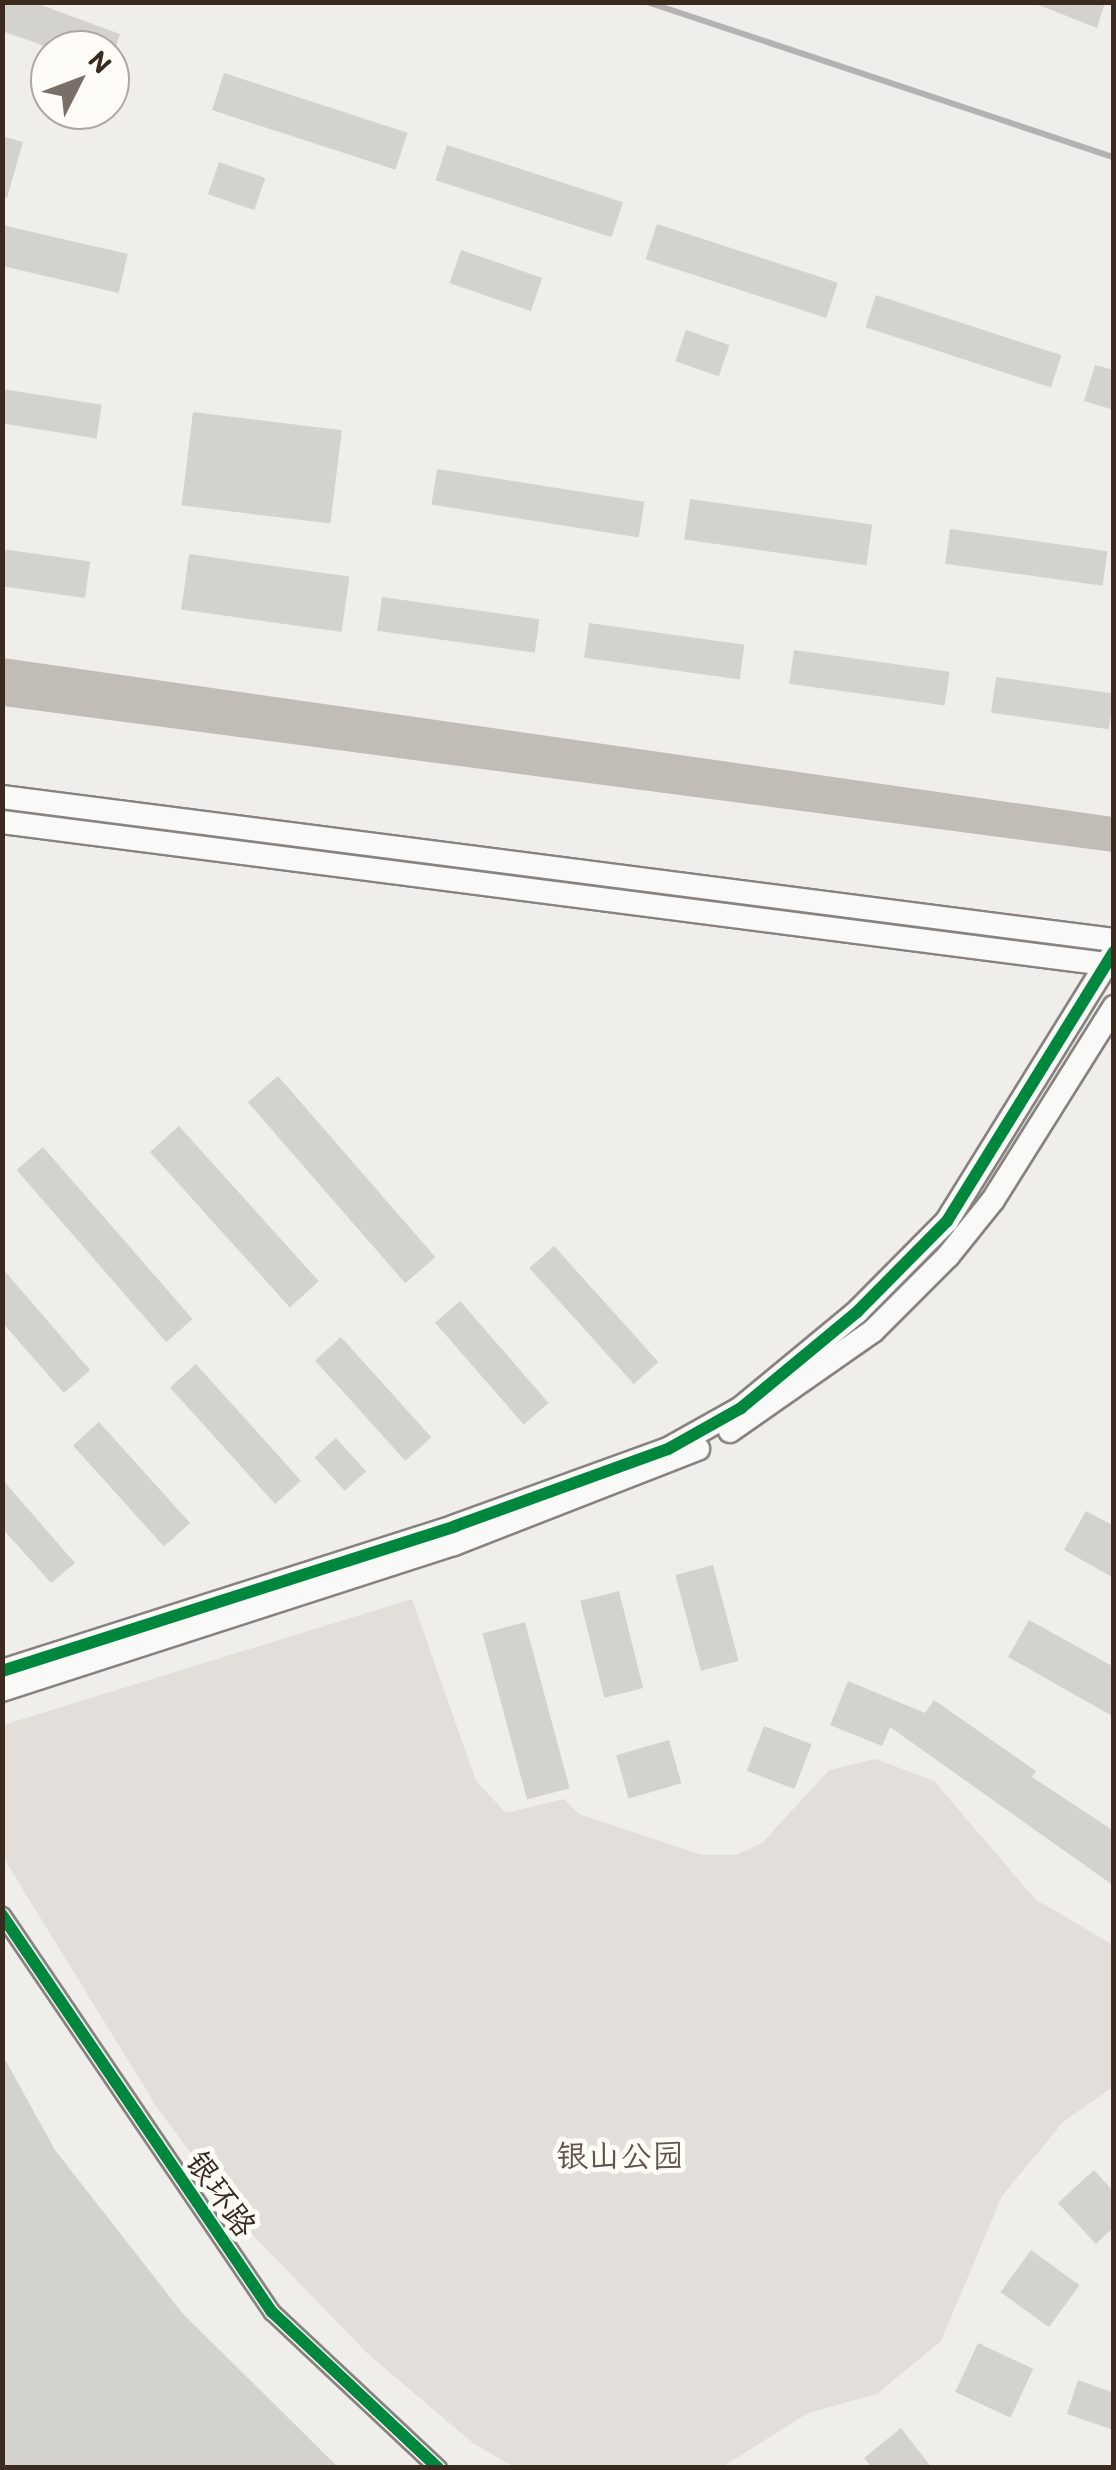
<!DOCTYPE html>
<html>
<head>
<meta charset="utf-8">
<style>
  body { margin:0 }
  #map { position:relative; width:1116px; height:2470px; overflow:hidden; background:#f0eeeb; font-family:Itim,"LXGW WenKai TC",sans-serif }
  div>[style] { position:absolute }
  .green>* { inset:0; background:#e2dfda }
  .water>* { inset:0; background:#c2bcb6 }
  .building>* { inset:0; background:#d4d2cf; transform-origin:0 0 }
  .roads { filter:drop-shadow(2px 0 #88837f) drop-shadow(-2px 0 #88837f) drop-shadow(0 2px #88837f) drop-shadow(0 -2px #88837f) }
  .street>* { height:15px; margin:-7.5px; padding:0 7.5px; transform-origin:7.5px; border-radius:7.5px; background:#f9f9f7 }
  .secondary>* { height:22px; margin:-11px; padding:0 11px; transform-origin:11px; border-radius:11px; background:#f9f9f7 }
  .rail>* { height:6px; margin:-3px; padding:0 3px; transform-origin:3px; border-radius:3px; background:#b4b2b0 }
  .cycleway>* { height:12px; margin:-6px; padding:0 6px; transform-origin:6px; border-radius:6px; background:#00873e }
  span { translate:-50% -50%; white-space:nowrap; text-align:center; line-height:1.15; -webkit-text-stroke:10px #fdfcf7; paint-order:stroke }
  .park-label { font-size:32px; color:#62544a }
  .street-label { font-size:32px; color:#3b2a1e }
  .frame { position:absolute; inset:0; border:5px solid #3b2a1e; pointer-events:none }
  .north { position:absolute; left:30px; top:30px; width:100px; height:100px; box-sizing:border-box; background:#fdfcf7; border:2px solid #afa8a0; border-radius:50%; rotate:48deg; font-size:28px; font-weight:700; line-height:40px; text-align:center; color:#3b2a1e }
  .north::after { content:''; display:block; margin:auto; width:35px; height:45px; background:#7a6f66; clip-path:polygon(50% 0,100% 100%,50% 72%,0 100%) }
</style>
</head>
<body>
<div id="map">
  <div class="green">
    <i style="clip-path:polygon(412px 1599px,476px 1781px,506px 1813px,564px 1799px,579px 1814px,702px 1855px,736px 1855px,762px 1843px,829px 1770px,876px 1759px,934px 1781px,1035px 1899px,1113px 1945px,1113px 2087px,1064px 2121px,1002px 2196px,941px 2341px,877px 2394px,808px 2413px,722px 2467px,514px 2467px,473px 2443px,369px 2355px,248px 2230px,158px 2109px,3px 1857px,3px 1725px)"></i>
  </div>
  <div class="water">
    <i style="clip-path:polygon(3px 658px,1113px 817px,1113px 852px,3px 706px)"></i>
  </div>
  <div class="building">
    <i style="clip-path:polygon(2px 2px,33px 2px,120px 34px,115px 50px,56px 50px,2px 31px)"></i>
    <i style="clip-path:polygon(1031px 2px,1105px 2px,1097px 28px)"></i>
    <i style="left:224px;top:73px;width:193px;height:39px;rotate:18deg"></i>
    <i style="clip-path:polygon(2px 136px,23px 142px,7px 198px,2px 197px)"></i>
    <i style="left:447px;top:145px;width:185px;height:37px;rotate:18deg"></i>
    <i style="left:219px;top:162px;width:49px;height:34px;rotate:19deg"></i>
    <i style="left:657px;top:224px;width:190px;height:37px;rotate:18deg"></i>
    <i style="left:2px;top:225px;width:129px;height:40px;rotate:13deg"></i>
    <i style="left:461px;top:250px;width:86px;height:35px;rotate:19deg"></i>
    <i style="left:876px;top:295px;width:195px;height:34px;rotate:18deg"></i>
    <i style="left:686px;top:330px;width:46px;height:33px;rotate:19deg"></i>
    <i style="clip-path:polygon(1095px 365px,1114px 370px,1114px 410px,1084px 401px)"></i>
    <i style="left:2px;top:389px;width:101px;height:34px;rotate:9deg"></i>
    <i style="left:193px;top:412px;width:150px;height:94px;rotate:7deg"></i>
    <i style="left:437px;top:469px;width:210px;height:36px;rotate:9deg"></i>
    <i style="left:690px;top:499px;width:184px;height:41px;rotate:8deg"></i>
    <i style="left:950px;top:529px;width:159px;height:35px;rotate:8deg"></i>
    <i style="left:2px;top:549px;width:89px;height:37px;rotate:8deg"></i>
    <i style="left:189px;top:554px;width:162px;height:56px;rotate:8deg"></i>
    <i style="left:382px;top:597px;width:159px;height:34px;rotate:8deg"></i>
    <i style="left:589px;top:623px;width:157px;height:35px;rotate:8deg"></i>
    <i style="left:794px;top:650px;width:157px;height:34px;rotate:8deg"></i>
    <i style="left:996px;top:677px;width:119px;height:36px;rotate:8deg"></i>
    <i style="left:278px;top:1076px;width:240px;height:40px;rotate:49deg"></i>
    <i style="left:179px;top:1126px;width:209px;height:39px;rotate:48deg"></i>
    <i style="left:43px;top:1147px;width:228px;height:35px;rotate:49deg"></i>
    <i style="left:554px;top:1246px;width:156px;height:33px;rotate:48deg"></i>
    <i style="clip-path:polygon(2px 1268px,90px 1370px,64px 1393px,2px 1322px)"></i>
    <i style="left:460px;top:1301px;width:135px;height:33px;rotate:49deg"></i>
    <i style="left:341px;top:1337px;width:135px;height:35px;rotate:48deg"></i>
    <i style="left:196px;top:1364px;width:157px;height:35px;rotate:48deg"></i>
    <i style="left:99px;top:1422px;width:136px;height:35px;rotate:48deg"></i>
    <i style="left:336px;top:1438px;width:45px;height:29px;rotate:48deg"></i>
    <i style="clip-path:polygon(2px 1479px,75px 1563px,51px 1583px,2px 1528px)"></i>
    <i style="clip-path:polygon(1086px 1511px,1114px 1526px,1114px 1578px,1064px 1550px)"></i>
    <i style="left:713px;top:1565px;width:99px;height:39px;rotate:75deg"></i>
    <i style="left:619px;top:1591px;width:100px;height:40px;rotate:76deg"></i>
    <i style="clip-path:polygon(1029px 1620px,1114px 1667px,1114px 1717px,1008px 1657px)"></i>
    <i style="left:525px;top:1622px;width:172px;height:44px;rotate:75deg"></i>
    <i style="clip-path:polygon(848px 1681px,925px 1713px,934px 1700px,1036px 1771px,1032px 1777px,1114px 1831px,1114px 1886px,890px 1727px,882px 1746px,830px 1725px)"></i>
    <i style="left:764px;top:1726px;width:51px;height:48px;rotate:21deg"></i>
    <i style="left:669px;top:1740px;width:45px;height:55px;rotate:74deg"></i>
    <i style="clip-path:polygon(2px 2054px,55px 2150px,184px 2315px,339px 2468px,2px 2468px)"></i>
    <i style="clip-path:polygon(1094px 2170px,1114px 2192px,1114px 2227px,1096px 2244px,1058px 2203px)"></i>
    <i style="left:1031px;top:2250px;width:60px;height:52px;rotate:36deg"></i>
    <i style="left:978px;top:2343px;width:61px;height:54px;rotate:25deg"></i>
    <i style="clip-path:polygon(1078px 2380px,1114px 2393px,1114px 2430px,1067px 2414px)"></i>
    <i style="clip-path:polygon(901px 2428px,932px 2468px,872px 2468px,864px 2458px)"></i>
  </div>
  <div class="roads">
    <div class="street">
      <i style="left:2px;top:1915px;width:480px;rotate:55.8deg"></i>
      <i style="left:272px;top:2312px;width:228px;rotate:43.2deg"></i>
    </div>
    <div class="secondary">
      <i style="left:2px;top:797px;width:1121px;rotate:7.33deg"></i>
      <i style="left:2px;top:822px;width:1121px;rotate:7.33deg"></i>
      <i style="left:730px;top:1431px;width:174px;rotate:-35deg"></i>
      <i style="left:873px;top:1331px;width:106px;rotate:-45deg"></i>
      <i style="left:948px;top:1256px;width:72px;rotate:-51.2deg"></i>
      <i style="left:993px;top:1200px;width:228px;rotate:-57.9deg"></i>
      <i style="left:2px;top:1671px;width:476px;rotate:-17.7deg"></i>
      <i style="left:455px;top:1526px;width:226px;rotate:-19.9deg"></i>
      <i style="left:668px;top:1449px;width:84px;rotate:-29.3deg"></i>
      <i style="left:741px;top:1408px;width:151px;rotate:-39.6deg"></i>
      <i style="left:857px;top:1312px;width:128px;rotate:-45.3deg"></i>
      <i style="left:947px;top:1221px;width:317px;rotate:-58.2deg"></i>
      <i style="left:2px;top:1690px;width:475px;rotate:-17.9deg"></i>
      <i style="left:454px;top:1544px;width:262px;rotate:-21.3deg"></i>
    </div>
  </div>
  <div class="rail">
    <i style="left:647px;top:2px;width:492px;rotate:18.4deg"></i>
  </div>
  <div class="cycleway">
    <i style="left:2px;top:1671px;width:476px;rotate:-17.7deg"></i>
    <i style="left:455px;top:1526px;width:226px;rotate:-19.9deg"></i>
    <i style="left:668px;top:1449px;width:84px;rotate:-29.3deg"></i>
    <i style="left:741px;top:1408px;width:151px;rotate:-39.6deg"></i>
    <i style="left:857px;top:1312px;width:128px;rotate:-45.3deg"></i>
    <i style="left:947px;top:1221px;width:317px;rotate:-58.2deg"></i>
    <i style="left:2px;top:1915px;width:480px;rotate:55.8deg"></i>
    <i style="left:272px;top:2312px;width:228px;rotate:43.2deg"></i>
  </div>
  <div class="park-label">
    <span style="left:620px;top:2156px">银山公园</span>
  </div>
  <div class="street-label">
    <span style="left:221px;top:2194px;rotate:55deg">银环路</span>
  </div>
  <div class="frame"></div>
  <div class="north">N</div>
</div>
</body>
</html>
